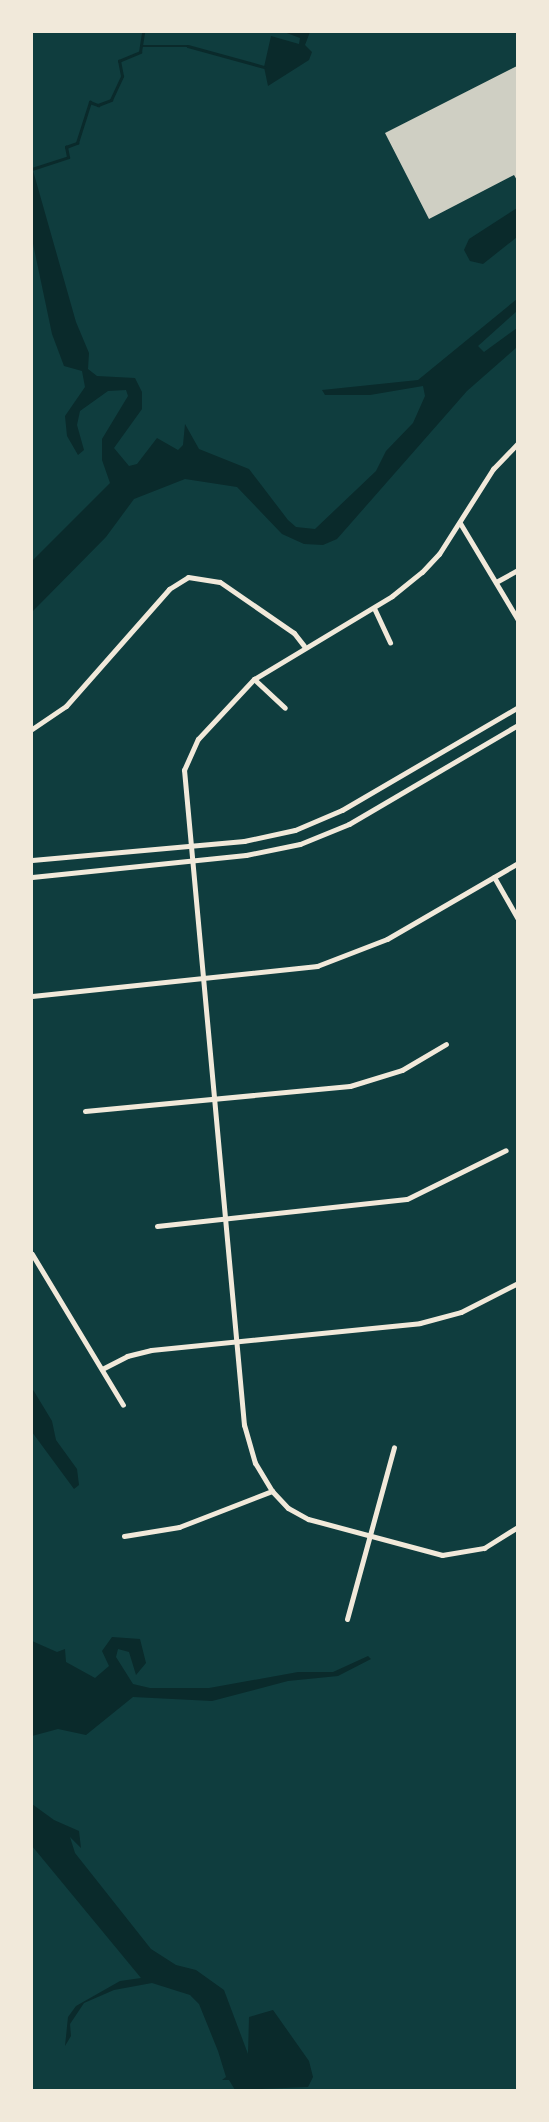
<!DOCTYPE html>
<html>
<head>
<meta charset="utf-8">
<style>
  body { margin:0 }
  #map { position:relative; width:549px; height:2122px; overflow:hidden; background:#0f3d3e; font-family:"Roboto Serif",serif }
  div>[style] { position:absolute }
  .water>* { inset:0; background:#0a2a2b }
  .stream>* { height:2.5px; margin:-1.25px; padding:0 1.25px; transform-origin:1.25px; border-radius:1.25px; background:#0a2a2b }
  .building>* { inset:0; background:#cfcfc3 }
  .minor>* { height:5px; margin:-2.5px; padding:0 2.5px; transform-origin:2.5px; border-radius:2.5px; background:#f1e9da }
  span { translate:-50% -50%; white-space:nowrap; text-align:center; line-height:1.15; -webkit-text-stroke:6px #f1e9da; paint-order:stroke }
  .frame { position:absolute; inset:0; border:33px solid #f1e9da; pointer-events:none }
</style>
</head>
<body>
<div id="map">
  <div class="water">
    <i style="clip-path:polygon(284px 32px,310px 32px,305px 45px,312px 52px,309px 60px,268px 86px,264px 67px,271px 36px,299px 44px,300px 38px)"></i>
    <i style="clip-path:polygon(32px 167px,76px 322px,89px 353px,88px 369px,97px 376px,135px 378px,142px 392px,142px 409px,114px 448px,129px 466px,137px 464px,157px 438px,178px 450px,183px 445px,185px 424px,199px 449px,249px 469px,288px 520px,296px 527px,315px 529px,376px 471px,386px 451px,413px 423px,425px 396px,423px 386px,370px 395px,325px 395px,322px 390px,418px 380px,517px 299px,517px 311px,478px 346px,484px 352px,517px 328px,517px 347px,467px 391px,337px 539px,323px 545px,304px 544px,282px 534px,237px 487px,185px 479px,134px 499px,106px 537px,32px 612px,32px 561px,110px 483px,102px 460px,102px 439px,128px 396px,126px 390px,108px 391px,80px 411px,77px 425px,84px 450px,78px 455px,67px 436px,65px 416px,85px 387px,82px 371px,64px 366px,52px 334px,32px 239px)"></i>
    <i style="clip-path:polygon(517px 208px,517px 237px,483px 264px,470px 261px,464px 250px,469px 239px)"></i>
    <i style="clip-path:polygon(32px 1388px,52px 1421px,56px 1440px,77px 1469px,79px 1485px,74px 1489px,32px 1432px)"></i>
    <i style="clip-path:polygon(112px 1637px,140px 1639px,146px 1663px,136px 1675px,129px 1652px,118px 1649px,116px 1657px,133px 1684px,150px 1688px,209px 1688px,298px 1672px,333px 1672px,368px 1656px,371px 1659px,338px 1676px,288px 1681px,212px 1701px,133px 1697px,86px 1735px,58px 1729px,32px 1736px,32px 1641px,57px 1652px,65px 1649px,66px 1662px,95px 1678px,109px 1666px,102px 1651px)"></i>
    <i style="clip-path:polygon(32px 1804px,54px 1820px,79px 1831px,81px 1848px,70px 1837px,75px 1853px,151px 1949px,176px 1965px,196px 1970px,224px 1990px,248px 2054px,249px 2017px,273px 2010px,309px 2061px,313px 2077px,308px 2087px,235px 2090px,229px 2080px,222px 2080px,226px 2077px,218px 2051px,199px 2004px,190px 1995px,152px 1983px,114px 1990px,84px 2003px,70px 2024px,71px 2036px,65px 2046px,68px 2017px,76px 2006px,120px 1981px,141px 1978px,32px 1846px)"></i>
  </div>
  <div class="stream">
    <i style="left:142px;top:46px;width:46px"></i>
    <i style="left:188px;top:46px;width:79px;rotate:15.4deg"></i>
    <i style="left:32px;top:169px;width:38px;rotate:-18deg"></i>
    <i style="left:68px;top:157px;width:10px;rotate:-101deg"></i>
    <i style="left:66px;top:147px;width:12px;rotate:-20deg"></i>
    <i style="left:77px;top:143px;width:43px;rotate:-72.4deg"></i>
    <i style="left:90px;top:102px;width:9px;rotate:21deg"></i>
    <i style="left:98px;top:105px;width:14px;rotate:-21deg"></i>
    <i style="left:111px;top:100px;width:26px;rotate:-65deg"></i>
    <i style="left:122px;top:76px;width:15px;rotate:-101deg"></i>
    <i style="left:119px;top:61px;width:23px;rotate:-23deg"></i>
    <i style="left:140px;top:52px;width:20px;rotate:-81deg"></i>
  </div>
  <div class="building">
    <i style="clip-path:polygon(517px 66px,518px 182px,514px 175px,429px 219px,385px 133px)"></i>
  </div>
  <div class="minor">
    <i style="left:460px;top:523px;width:113px;rotate:59.1deg"></i>
    <i style="left:496px;top:582px;width:25px;rotate:-29deg"></i>
    <i style="left:374px;top:608px;width:38px;rotate:65deg"></i>
    <i style="left:254px;top:679px;width:42px;rotate:43.1deg"></i>
    <i style="left:32px;top:729px;width:41px;rotate:-34.1deg"></i>
    <i style="left:66px;top:706px;width:156px;rotate:-48.6deg"></i>
    <i style="left:169px;top:589px;width:22px;rotate:-32deg"></i>
    <i style="left:188px;top:577px;width:32px;rotate:9deg"></i>
    <i style="left:220px;top:582px;width:90px;rotate:34.6deg"></i>
    <i style="left:294px;top:633px;width:16px;rotate:52deg"></i>
    <i style="left:32px;top:860px;width:213px;rotate:-5.1deg"></i>
    <i style="left:244px;top:841px;width:52px;rotate:-12.2deg"></i>
    <i style="left:295px;top:830px;width:51px;rotate:-23.1deg"></i>
    <i style="left:342px;top:810px;width:204px;rotate:-30.3deg"></i>
    <i style="left:32px;top:877px;width:215px;rotate:-5.9deg"></i>
    <i style="left:246px;top:855px;width:55px;rotate:-11.5deg"></i>
    <i style="left:300px;top:844px;width:53px;rotate:-22.2deg"></i>
    <i style="left:349px;top:824px;width:196px;rotate:-30.4deg"></i>
    <i style="left:494px;top:877px;width:48px;rotate:60.3deg"></i>
    <i style="left:32px;top:996px;width:287px;rotate:-6deg"></i>
    <i style="left:317px;top:966px;width:75px;rotate:-21.1deg"></i>
    <i style="left:387px;top:939px;width:151px;rotate:-30.1deg"></i>
    <i style="left:85px;top:1111px;width:266px;rotate:-5.4deg"></i>
    <i style="left:350px;top:1086px;width:54px;rotate:-17.1deg"></i>
    <i style="left:402px;top:1070px;width:51px;rotate:-30.6deg"></i>
    <i style="left:157px;top:1226px;width:251px;rotate:-6.2deg"></i>
    <i style="left:407px;top:1199px;width:110px;rotate:-26.3deg"></i>
    <i style="left:32px;top:1254px;width:176px;rotate:58.9deg"></i>
    <i style="left:102px;top:1369px;width:28px;rotate:-27deg"></i>
    <i style="left:127px;top:1356px;width:25px;rotate:-14deg"></i>
    <i style="left:151px;top:1350px;width:270px;rotate:-5.7deg"></i>
    <i style="left:420px;top:1323px;width:42px;rotate:-15deg"></i>
    <i style="left:461px;top:1312px;width:64px;rotate:-27deg"></i>
    <i style="left:272px;top:1491px;width:33px;rotate:-121deg"></i>
    <i style="left:255px;top:1463px;width:40px;rotate:-106deg"></i>
    <i style="left:244px;top:1425px;width:658px;rotate:-95.23deg"></i>
    <i style="left:184px;top:770px;width:34px;rotate:-66deg"></i>
    <i style="left:198px;top:739px;width:82px;rotate:-47deg"></i>
    <i style="left:254px;top:679px;width:161px;rotate:-31deg"></i>
    <i style="left:392px;top:596px;width:38px;rotate:-39deg"></i>
    <i style="left:422px;top:572px;width:25px;rotate:-47deg"></i>
    <i style="left:439px;top:554px;width:101px;rotate:-57.6deg"></i>
    <i style="left:493px;top:469px;width:36px;rotate:-46deg"></i>
    <i style="left:124px;top:1536px;width:56px;rotate:-9.3deg"></i>
    <i style="left:179px;top:1527px;width:100px;rotate:-21.2deg"></i>
    <i style="left:272px;top:1491px;width:23px;rotate:47deg"></i>
    <i style="left:288px;top:1508px;width:23px;rotate:29deg"></i>
    <i style="left:308px;top:1519px;width:139px;rotate:15deg"></i>
    <i style="left:442px;top:1555px;width:43px;rotate:-9.5deg"></i>
    <i style="left:484px;top:1548px;width:40px;rotate:-32deg"></i>
    <i style="left:347px;top:1619px;width:178px;rotate:-74.7deg"></i>
  </div>
  <div class="frame"></div>
</div>
</body>
</html>
